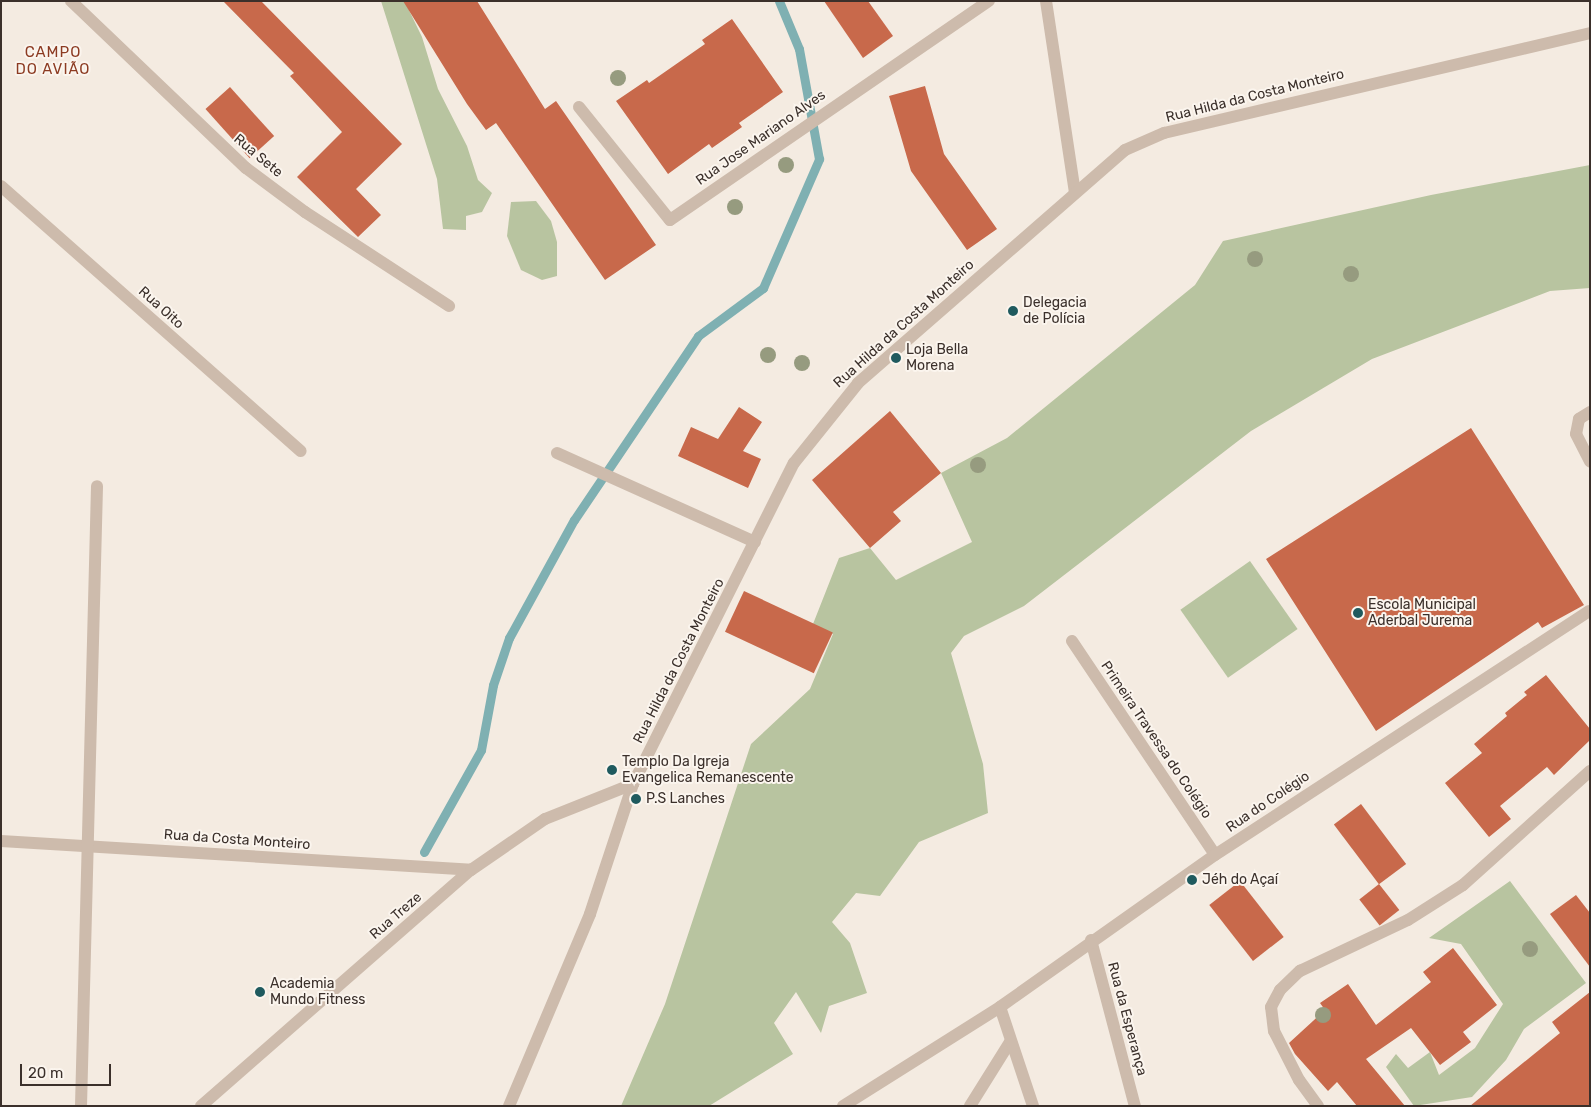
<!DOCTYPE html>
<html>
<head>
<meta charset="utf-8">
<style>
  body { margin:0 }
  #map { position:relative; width:1591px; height:1107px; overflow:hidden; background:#f4ebe1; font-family:Rubik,sans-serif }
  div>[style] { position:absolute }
  .green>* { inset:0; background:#b8c4a0; transform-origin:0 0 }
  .stream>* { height:9px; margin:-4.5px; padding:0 4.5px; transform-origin:4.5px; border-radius:4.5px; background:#7fb0b2 }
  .building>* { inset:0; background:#c8694b; transform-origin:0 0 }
  .lane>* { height:12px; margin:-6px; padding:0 6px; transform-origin:6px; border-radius:6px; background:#cdbbac }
  .street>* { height:12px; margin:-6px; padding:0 6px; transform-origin:6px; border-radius:6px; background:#cdbbac }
  .trees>* { width:16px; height:16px; margin:-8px; border-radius:50%; background:#969b7f }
  .dots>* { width:14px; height:14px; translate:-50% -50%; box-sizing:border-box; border:2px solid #fbf5ee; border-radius:50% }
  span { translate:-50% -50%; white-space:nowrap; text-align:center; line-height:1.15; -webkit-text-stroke:4px #fbf5ee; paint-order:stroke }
  .street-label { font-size:14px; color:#3b302b }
  .poi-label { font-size:14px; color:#3b302b }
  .left { translate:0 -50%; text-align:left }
  .neighbourhood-label { font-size:15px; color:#8c3b22; letter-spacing:1px }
  .frame { position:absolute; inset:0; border:2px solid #3b302b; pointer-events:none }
  .scale { position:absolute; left:20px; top:1064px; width:91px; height:22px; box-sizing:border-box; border:2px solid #3b302b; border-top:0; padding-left:6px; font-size:15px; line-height:18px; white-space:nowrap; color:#3b302b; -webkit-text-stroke:4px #fbf5ee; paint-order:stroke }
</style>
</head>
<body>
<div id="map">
  <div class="green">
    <i style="clip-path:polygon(381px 1px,414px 1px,407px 6px,422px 37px,438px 89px,467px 146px,478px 180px,492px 193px,482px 212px,466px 216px,466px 230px,443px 229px,437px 179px)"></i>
    <i style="clip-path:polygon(1590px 165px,1590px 288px,1550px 291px,1372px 359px,1251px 431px,1024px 606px,964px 636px,951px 653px,983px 764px,988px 813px,919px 842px,880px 896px,856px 893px,832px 922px,850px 943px,867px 993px,829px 1006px,821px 1033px,796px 992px,774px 1023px,793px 1054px,709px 1106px,621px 1106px,665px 1004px,751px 744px,810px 689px,833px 634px,813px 624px,839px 558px,870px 548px,896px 580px,972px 542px,941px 473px,1007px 438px,1195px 285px,1223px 241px,1431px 195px)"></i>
    <i style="clip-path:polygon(536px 201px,551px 221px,557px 242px,557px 276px,542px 280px,521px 270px,507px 236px,511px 202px)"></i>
    <i style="left:1250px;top:561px;width:83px;height:85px;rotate:55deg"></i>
    <i style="clip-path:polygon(1510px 881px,1586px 983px,1524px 1029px,1506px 1060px,1472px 1097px,1414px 1106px,1386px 1067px,1396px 1054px,1408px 1068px,1430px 1052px,1439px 1075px,1475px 1048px,1503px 1004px,1461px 944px,1429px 938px)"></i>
  </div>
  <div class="stream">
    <i style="left:424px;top:852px;width:117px;rotate:-60.8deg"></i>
    <i style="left:481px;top:750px;width:66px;rotate:-79.5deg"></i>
    <i style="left:493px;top:685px;width:50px;rotate:-71.2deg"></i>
    <i style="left:509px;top:638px;width:135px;rotate:-61.2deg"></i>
    <i style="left:574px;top:520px;width:222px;rotate:-56deg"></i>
    <i style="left:698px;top:336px;width:81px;rotate:-36.4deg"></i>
    <i style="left:763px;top:288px;width:141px;rotate:-66.5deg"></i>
    <i style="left:819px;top:159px;width:112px;rotate:-100.3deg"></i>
    <i style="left:799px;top:49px;width:52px;rotate:-112.6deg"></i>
  </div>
  <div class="building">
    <i style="clip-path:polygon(223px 1px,261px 1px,402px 144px,356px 189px,381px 215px,358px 237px,297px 177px,342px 132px,290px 76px,294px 73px)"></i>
    <i style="clip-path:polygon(403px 1px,477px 1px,545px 109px,556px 101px,656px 245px,605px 280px,496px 123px,486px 130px,467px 104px)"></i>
    <i style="clip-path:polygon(824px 1px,868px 1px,893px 36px,863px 58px)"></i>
    <i style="clip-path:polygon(732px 19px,783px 92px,739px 123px,742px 127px,712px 148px,709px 144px,668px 174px,616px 101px,647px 80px,649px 83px,705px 44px,702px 40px)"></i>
    <i style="clip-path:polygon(925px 86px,944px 154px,997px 229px,967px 250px,911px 171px,889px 96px)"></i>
    <i style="left:230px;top:87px;width:66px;height:33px;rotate:48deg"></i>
    <i style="clip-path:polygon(739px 407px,762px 422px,743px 451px,761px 459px,748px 488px,678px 456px,691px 427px,718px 439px)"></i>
    <i style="clip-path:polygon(890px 411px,941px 473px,893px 512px,901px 521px,870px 548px,812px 480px)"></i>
    <i style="clip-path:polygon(1471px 428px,1584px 605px,1542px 628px,1538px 622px,1376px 731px,1266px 559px)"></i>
    <i style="left:744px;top:591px;width:98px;height:45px;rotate:25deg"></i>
    <i style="clip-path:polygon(1546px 675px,1590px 729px,1590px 740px,1554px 775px,1547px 767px,1500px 806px,1511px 819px,1489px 837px,1445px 783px,1482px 753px,1474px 744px,1507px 716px,1505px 713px,1527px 695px,1524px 692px)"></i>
    <i style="left:1361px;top:804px;width:75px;height:34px;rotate:53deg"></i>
    <i style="left:1240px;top:881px;width:71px;height:39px;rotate:52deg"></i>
    <i style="left:1379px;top:884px;width:33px;height:25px;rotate:52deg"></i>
    <i style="clip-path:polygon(1576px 895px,1590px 913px,1590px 967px,1550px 914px)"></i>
    <i style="clip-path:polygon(1453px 948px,1497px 1005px,1463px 1032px,1471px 1042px,1440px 1065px,1411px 1028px,1366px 1059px,1405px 1106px,1357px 1106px,1337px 1082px,1328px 1091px,1295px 1054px,1289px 1043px,1325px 1010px,1320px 1003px,1348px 984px,1376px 1025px,1431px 982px,1423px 972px)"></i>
    <i style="clip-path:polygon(1590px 992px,1590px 1106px,1470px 1106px,1560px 1033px,1552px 1022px)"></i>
  </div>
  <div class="lane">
    <i style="left:557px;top:453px;width:217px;rotate:24.2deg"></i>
    <i style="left:843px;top:1106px;width:186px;rotate:-32.2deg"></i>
  </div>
  <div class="street">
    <i style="left:71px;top:1px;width:242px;rotate:43.7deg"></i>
    <i style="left:246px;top:168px;width:74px;rotate:36.7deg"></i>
    <i style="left:305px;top:212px;width:172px;rotate:33.1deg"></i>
    <i style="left:1046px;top:1px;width:194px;rotate:81.4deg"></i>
    <i style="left:579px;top:107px;width:145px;rotate:51.2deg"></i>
    <i style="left:670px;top:220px;width:387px;rotate:-34.5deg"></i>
    <i style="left:1px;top:186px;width:400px;rotate:41.5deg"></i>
    <i style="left:1590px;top:412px;width:13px;rotate:148deg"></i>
    <i style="left:1579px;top:419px;width:15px;rotate:101deg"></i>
    <i style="left:1576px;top:434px;width:31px;rotate:63deg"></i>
    <i style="left:1072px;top:641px;width:257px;rotate:56.2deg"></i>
    <i style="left:1px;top:841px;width:471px;rotate:3.5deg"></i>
    <i style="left:1091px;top:940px;width:172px;rotate:75.2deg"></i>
    <i style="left:81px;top:1106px;width:620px;rotate:-88.52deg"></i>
    <i style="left:201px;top:1106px;width:359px;rotate:-41.2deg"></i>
    <i style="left:471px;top:870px;width:90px;rotate:-34.6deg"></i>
    <i style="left:545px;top:819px;width:95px;rotate:-21.7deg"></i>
    <i style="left:509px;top:1106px;width:208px;rotate:-67.1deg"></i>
    <i style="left:590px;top:914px;width:137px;rotate:-71.7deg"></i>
    <i style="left:633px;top:784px;width:359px;rotate:-63.4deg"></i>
    <i style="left:794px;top:463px;width:102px;rotate:-51.3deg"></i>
    <i style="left:858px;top:383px;width:354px;rotate:-41.1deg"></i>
    <i style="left:1125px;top:150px;width:43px;rotate:-23.6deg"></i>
    <i style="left:1164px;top:133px;width:438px;rotate:-13.2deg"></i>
    <i style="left:970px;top:1106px;width:75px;rotate:-58deg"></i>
    <i style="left:1033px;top:1106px;width:104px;rotate:-108.4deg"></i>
    <i style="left:1000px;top:1007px;width:263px;rotate:-35.3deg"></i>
    <i style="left:1215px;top:855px;width:447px;rotate:-33.1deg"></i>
    <i style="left:1318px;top:1106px;width:32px;rotate:-126deg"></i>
    <i style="left:1299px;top:1080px;width:55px;rotate:-117deg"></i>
    <i style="left:1274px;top:1031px;width:24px;rotate:-97deg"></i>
    <i style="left:1271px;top:1007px;width:19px;rotate:-62deg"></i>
    <i style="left:1280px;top:990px;width:28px;rotate:-44deg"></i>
    <i style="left:1300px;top:971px;width:119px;rotate:-25.3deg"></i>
    <i style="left:1408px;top:920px;width:65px;rotate:-32.5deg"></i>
    <i style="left:1463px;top:885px;width:171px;rotate:-41.9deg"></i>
  </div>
  <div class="trees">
    <i style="left:618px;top:78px"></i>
    <i style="left:786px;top:165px"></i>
    <i style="left:735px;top:207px"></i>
    <i style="left:1255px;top:259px"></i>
    <i style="left:1351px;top:274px"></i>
    <i style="left:768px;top:355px"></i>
    <i style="left:802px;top:363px"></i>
    <i style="left:978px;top:465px"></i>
    <i style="left:1530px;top:949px"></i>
    <i style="left:1323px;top:1015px"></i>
  </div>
  <div class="dots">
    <i style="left:1013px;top:311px;background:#1f5a5e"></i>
    <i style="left:896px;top:358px;background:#1f5a5e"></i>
    <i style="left:1358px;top:613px;background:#1f5a5e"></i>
    <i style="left:612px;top:770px;background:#1f5a5e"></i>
    <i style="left:636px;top:799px;background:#1f5a5e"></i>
    <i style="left:1192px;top:880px;background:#1f5a5e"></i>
    <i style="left:260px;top:992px;background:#1f5a5e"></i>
  </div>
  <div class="street-label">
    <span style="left:1255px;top:96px;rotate:-14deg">Rua Hilda da Costa Monteiro</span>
    <span style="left:761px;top:138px;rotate:-35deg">Rua Jose Mariano Alves</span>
    <span style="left:258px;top:156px;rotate:40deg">Rua Sete</span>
    <span style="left:161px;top:308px;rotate:42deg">Rua Oito</span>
    <span style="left:904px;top:324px;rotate:-42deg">Rua Hilda da Costa Monteiro</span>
    <span style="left:679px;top:661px;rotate:-63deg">Rua Hilda da Costa Monteiro</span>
    <span style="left:1156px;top:740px;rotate:56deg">Primeira Travessa do Colégio</span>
    <span style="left:1268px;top:802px;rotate:-34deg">Rua do Colégio</span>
    <span style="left:237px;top:840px;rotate:4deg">Rua da Costa Monteiro</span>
    <span style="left:396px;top:916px;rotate:-41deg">Rua Treze</span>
    <span style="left:1127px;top:1019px;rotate:75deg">Rua da Esperança</span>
  </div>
  <div class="poi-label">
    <span class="left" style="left:1023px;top:311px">Delegacia<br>de Polícia</span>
    <span class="left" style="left:906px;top:358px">Loja Bella<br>Morena</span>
    <span class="left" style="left:1368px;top:613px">Escola Municipal<br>Aderbal Jurema</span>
    <span class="left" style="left:622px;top:770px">Templo Da Igreja<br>Evangelica Remanescente</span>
    <span class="left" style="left:646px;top:799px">P.S Lanches</span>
    <span class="left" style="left:1202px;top:880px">Jéh do Açaí</span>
    <span class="left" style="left:270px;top:992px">Academia<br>Mundo Fitness</span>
  </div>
  <div class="neighbourhood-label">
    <span style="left:53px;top:61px">CAMPO<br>DO AVIÃO</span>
  </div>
  <div class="frame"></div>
  <div class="scale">20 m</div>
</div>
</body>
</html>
